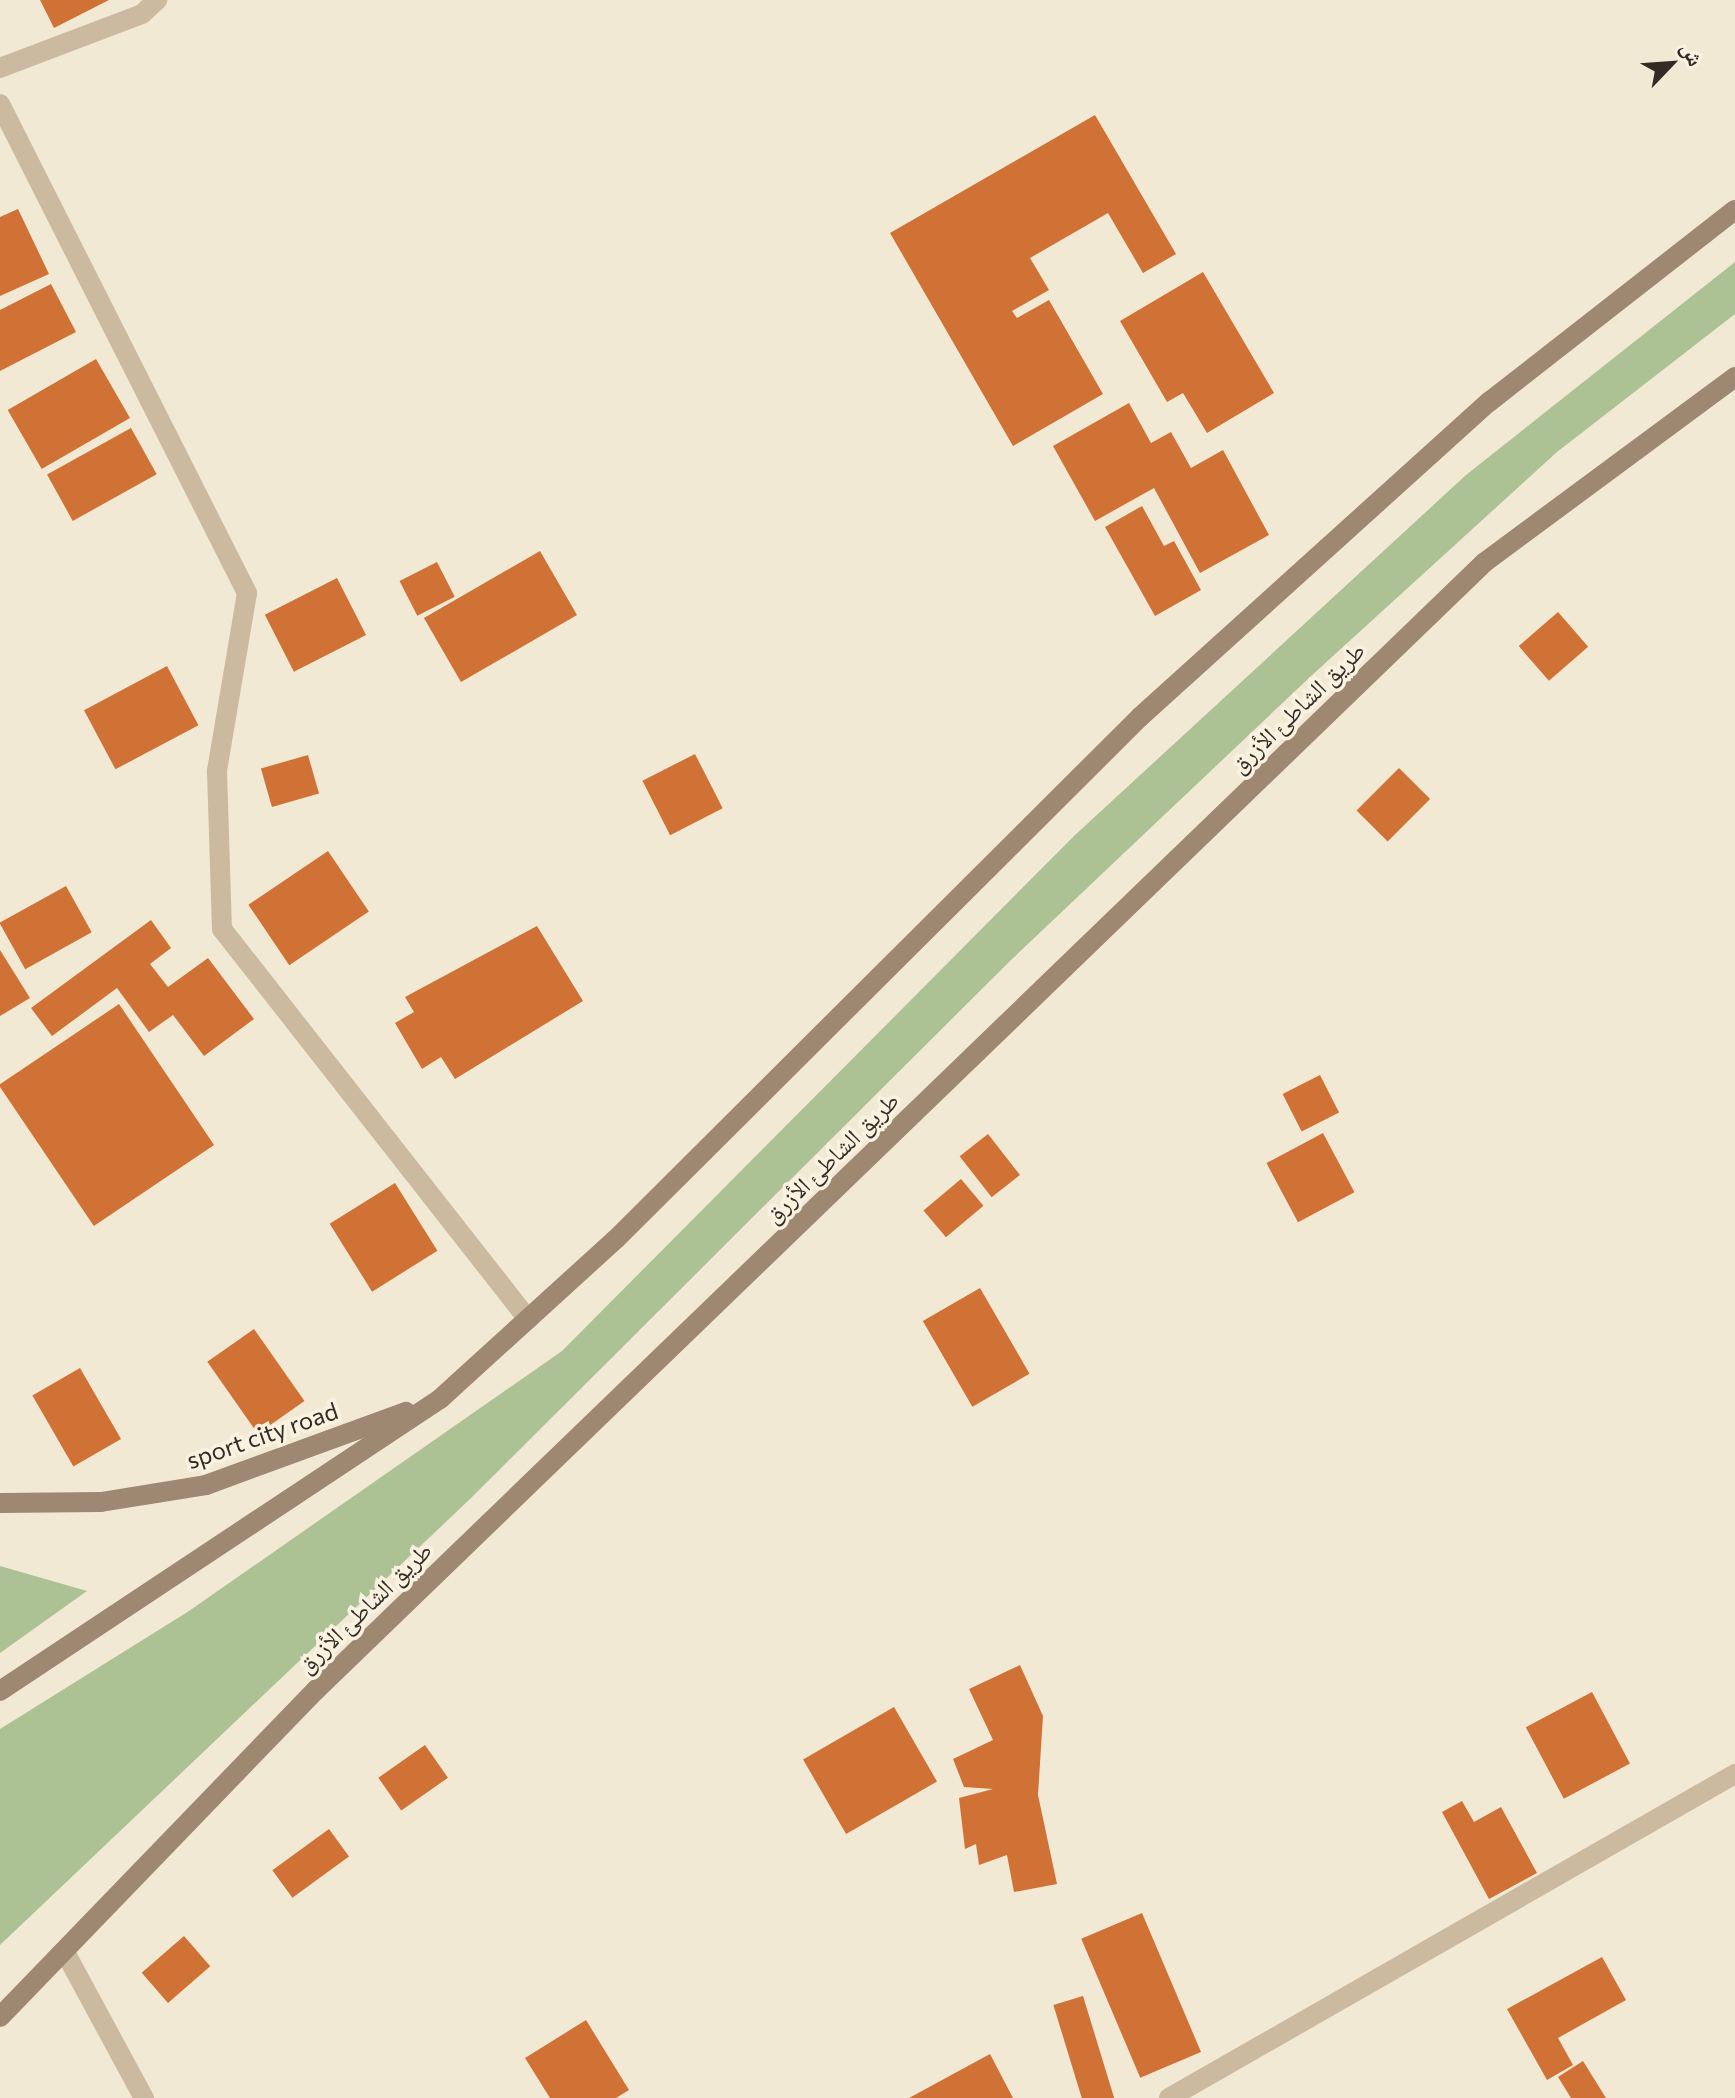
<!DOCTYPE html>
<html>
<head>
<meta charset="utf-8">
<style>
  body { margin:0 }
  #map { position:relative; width:1735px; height:2098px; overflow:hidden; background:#f2e9d4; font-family:Commissioner,"Noto Naskh Arabic",sans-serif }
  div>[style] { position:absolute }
  .green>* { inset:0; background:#acc294 }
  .building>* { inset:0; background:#d07135; transform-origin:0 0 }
  .street>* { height:20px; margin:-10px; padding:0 10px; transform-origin:10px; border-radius:10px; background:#cbbaa0 }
  .secondary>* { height:20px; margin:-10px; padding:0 10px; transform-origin:10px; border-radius:10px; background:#9e8872 }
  span { translate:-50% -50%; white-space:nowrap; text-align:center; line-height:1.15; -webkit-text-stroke:7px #faf2e1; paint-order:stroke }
  .street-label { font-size:24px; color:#342b24 }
  .north { position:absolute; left:1631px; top:24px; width:80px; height:80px; -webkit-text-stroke:6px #faf2e1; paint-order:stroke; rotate:65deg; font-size:22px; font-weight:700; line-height:32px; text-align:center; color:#342b24 }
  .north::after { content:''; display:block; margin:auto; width:28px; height:36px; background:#342b24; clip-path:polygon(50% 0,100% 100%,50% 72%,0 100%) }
</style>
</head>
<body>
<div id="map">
  <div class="green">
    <i style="clip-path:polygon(1735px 262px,1735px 314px,1557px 452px,1310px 677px,1010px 961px,470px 1499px,0 1945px,0 1729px,189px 1611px,562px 1351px,1074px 836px,1466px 475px)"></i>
    <i style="clip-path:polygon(0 1566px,87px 1591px,0 1653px)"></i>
  </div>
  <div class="building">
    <i style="clip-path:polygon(40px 0,109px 0,54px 28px)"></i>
    <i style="clip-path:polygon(1095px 115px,1176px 254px,1143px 273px,1108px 213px,1030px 258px,1049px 290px,1012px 311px,1017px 318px,1049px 300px,1103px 394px,1013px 446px,890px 233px)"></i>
    <i style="clip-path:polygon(18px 209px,49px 274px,0 296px,0 217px)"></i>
    <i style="clip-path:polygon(1203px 272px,1274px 393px,1207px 433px,1183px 393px,1167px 402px,1120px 321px)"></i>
    <i style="clip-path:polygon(51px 284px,76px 332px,0 371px,0 310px)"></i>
    <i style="left:96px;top:359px;width:68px;height:102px;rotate:60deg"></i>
    <i style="clip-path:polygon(1129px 403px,1151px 443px,1171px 432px,1191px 468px,1223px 450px,1269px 535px,1200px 573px,1154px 488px,1095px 521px,1053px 446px)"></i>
    <i style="left:131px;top:428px;width:53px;height:96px;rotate:61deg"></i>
    <i style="clip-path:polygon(1142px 506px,1164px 546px,1174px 541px,1201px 590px,1155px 616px,1105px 527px)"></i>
    <i style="left:540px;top:551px;width:74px;height:134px;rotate:60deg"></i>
    <i style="left:437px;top:562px;width:39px;height:42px;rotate:63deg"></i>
    <i style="left:337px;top:578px;width:64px;height:81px;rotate:63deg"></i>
    <i style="left:1558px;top:612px;width:46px;height:52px;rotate:49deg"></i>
    <i style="left:167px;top:666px;width:67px;height:94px;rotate:62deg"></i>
    <i style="left:695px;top:754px;width:61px;height:59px;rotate:63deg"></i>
    <i style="left:308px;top:755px;width:40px;height:49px;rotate:74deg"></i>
    <i style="left:1399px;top:768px;width:44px;height:60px;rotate:45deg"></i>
    <i style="left:328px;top:851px;width:73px;height:96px;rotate:56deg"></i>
    <i style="left:66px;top:886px;width:53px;height:76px;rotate:61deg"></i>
    <i style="clip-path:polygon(151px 920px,171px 948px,150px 964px,168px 987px,208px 958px,254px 1019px,204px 1056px,173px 1015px,149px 1032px,117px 988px,52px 1036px,31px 1008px)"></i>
    <i style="clip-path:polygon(537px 926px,583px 1001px,455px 1079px,441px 1057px,422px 1069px,395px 1023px,414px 1012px,405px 997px)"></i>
    <i style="clip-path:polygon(0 950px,30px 998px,0 1016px)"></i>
    <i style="left:119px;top:1004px;width:170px;height:145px;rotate:56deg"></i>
    <i style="left:1320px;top:1075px;width:42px;height:42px;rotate:63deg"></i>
    <i style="left:1323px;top:1133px;width:67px;height:64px;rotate:62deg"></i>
    <i style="left:988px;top:1134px;width:52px;height:36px;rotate:52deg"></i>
    <i style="left:961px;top:1179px;width:35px;height:49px;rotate:50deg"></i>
    <i style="left:395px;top:1183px;width:80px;height:77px;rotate:58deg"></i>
    <i style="left:980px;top:1288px;width:99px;height:66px;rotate:60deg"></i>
    <i style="left:254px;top:1329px;width:88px;height:57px;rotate:55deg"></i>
    <i style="left:80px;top:1368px;width:82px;height:55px;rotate:60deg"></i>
    <i style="clip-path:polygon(1020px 1665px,1043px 1716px,1038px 1795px,1057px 1884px,1014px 1892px,1007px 1855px,979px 1865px,976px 1844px,965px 1849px,959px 1798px,993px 1789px,964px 1787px,953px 1759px,993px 1740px,969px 1689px)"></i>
    <i style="left:1592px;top:1692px;width:81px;height:75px;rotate:62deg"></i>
    <i style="left:894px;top:1707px;width:86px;height:105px;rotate:60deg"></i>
    <i style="left:425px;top:1745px;width:40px;height:57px;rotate:55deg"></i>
    <i style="clip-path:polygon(1462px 1801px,1474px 1822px,1501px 1807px,1537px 1873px,1489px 1899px,1442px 1812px)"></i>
    <i style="left:329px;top:1829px;width:34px;height:70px;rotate:54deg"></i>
    <i style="left:1142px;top:1913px;width:151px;height:66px;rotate:67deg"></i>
    <i style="left:184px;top:1936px;width:40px;height:56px;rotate:49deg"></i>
    <i style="clip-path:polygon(1602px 1957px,1626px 2000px,1558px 2038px,1573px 2065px,1547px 2080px,1507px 2009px)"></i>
    <i style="left:1083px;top:1996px;width:107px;height:31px;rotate:73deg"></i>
    <i style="clip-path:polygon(586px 2020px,629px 2090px,616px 2098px,550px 2098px,525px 2058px)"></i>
    <i style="clip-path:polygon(990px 2054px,1013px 2098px,909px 2098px)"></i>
    <i style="clip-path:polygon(1583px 2061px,1606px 2098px,1571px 2098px,1558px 2077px)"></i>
  </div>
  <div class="street">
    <i style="left:0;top:68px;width:152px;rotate:-20.8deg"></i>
    <i style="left:142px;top:14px;width:21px;rotate:-43deg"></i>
    <i style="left:0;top:104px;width:548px;rotate:63.2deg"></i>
    <i style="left:247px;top:593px;width:181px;rotate:99.6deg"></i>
    <i style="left:217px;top:771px;width:158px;rotate:88.2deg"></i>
    <i style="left:222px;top:929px;width:496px;rotate:51.9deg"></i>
    <i style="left:66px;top:1954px;width:164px;rotate:61.6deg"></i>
    <i style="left:1169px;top:2098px;width:652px;rotate:-29.79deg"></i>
  </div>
  <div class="secondary">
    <i style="left:0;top:1503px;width:101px;rotate:-0.6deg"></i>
    <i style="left:101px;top:1502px;width:106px;rotate:-9.2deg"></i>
    <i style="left:206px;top:1485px;width:213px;rotate:-20.1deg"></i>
    <i style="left:0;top:1691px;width:528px;rotate:-33.57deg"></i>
    <i style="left:440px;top:1399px;width:238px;rotate:-42.3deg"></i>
    <i style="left:616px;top:1239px;width:740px;rotate:-44.89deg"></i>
    <i style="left:1140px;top:717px;width:470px;rotate:-42.1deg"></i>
    <i style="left:1489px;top:402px;width:312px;rotate:-38deg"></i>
    <i style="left:0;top:2017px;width:455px;rotate:-46deg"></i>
    <i style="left:316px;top:1690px;width:1624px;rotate:-43.98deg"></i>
    <i style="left:1485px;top:562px;width:311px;rotate:-36.5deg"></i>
  </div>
  <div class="street-label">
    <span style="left:1297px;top:707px;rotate:-44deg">طريق الشاطئ الأزرق</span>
    <span style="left:831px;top:1157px;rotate:-44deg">طريق الشاطئ الأزرق</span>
    <span style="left:262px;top:1435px;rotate:-19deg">sport city road</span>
    <span style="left:364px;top:1607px;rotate:-44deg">طريق الشاطئ الأزرق</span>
  </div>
  <div class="north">ش</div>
</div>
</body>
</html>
